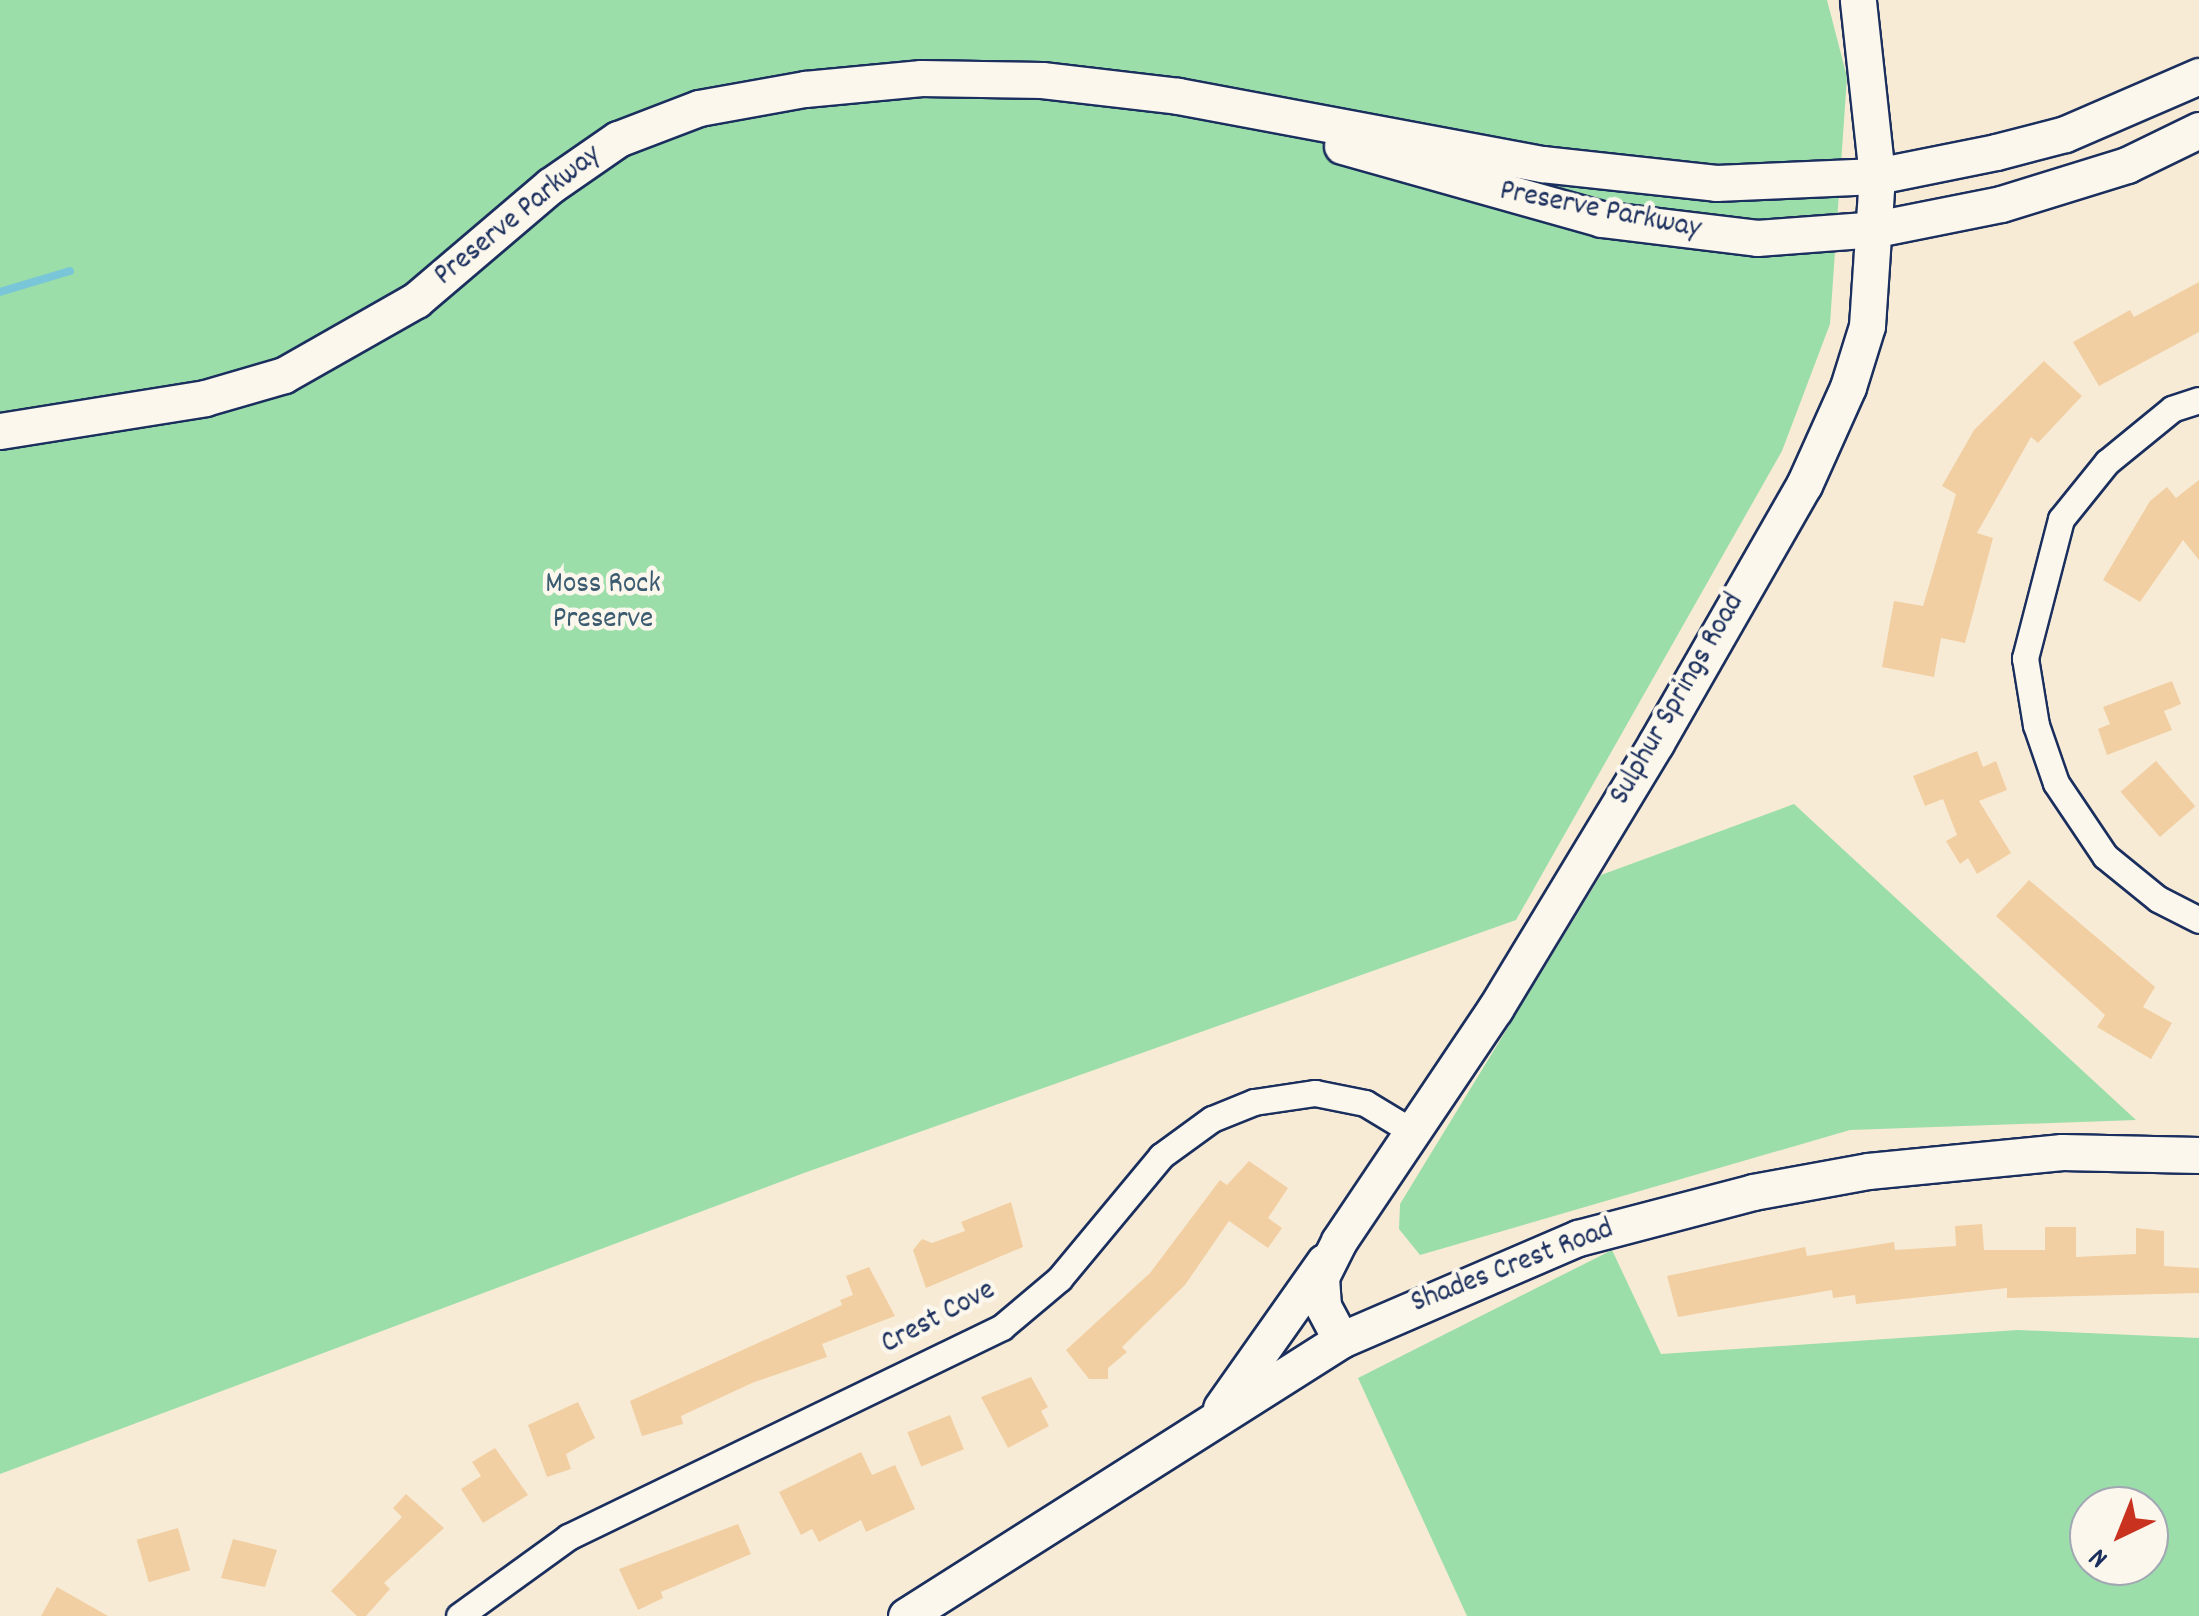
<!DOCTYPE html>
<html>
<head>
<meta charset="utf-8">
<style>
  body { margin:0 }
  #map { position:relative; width:2199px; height:1616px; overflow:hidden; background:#f8ebd6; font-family:Dekko,sans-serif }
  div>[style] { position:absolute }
  .green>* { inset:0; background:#9bdea9 }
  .stream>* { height:8px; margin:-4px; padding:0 4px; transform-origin:4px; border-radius:4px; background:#7ac6d9 }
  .building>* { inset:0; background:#f1cfa2; transform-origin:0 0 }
  .roads { filter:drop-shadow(2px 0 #1b2f5e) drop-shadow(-2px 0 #1b2f5e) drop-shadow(0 2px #1b2f5e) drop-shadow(0 -2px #1b2f5e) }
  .street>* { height:25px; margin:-12.5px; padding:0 12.5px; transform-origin:12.5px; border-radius:12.5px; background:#fbf7ec }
  .secondary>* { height:35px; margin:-17.5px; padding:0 17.5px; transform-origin:17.5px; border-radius:17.5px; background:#fbf7ec }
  span { translate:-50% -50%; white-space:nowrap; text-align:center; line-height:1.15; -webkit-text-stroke:9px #fbf7ec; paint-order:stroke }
  .street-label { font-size:30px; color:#1b2f5e }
  .park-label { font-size:30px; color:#3b5b71 }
  .north { position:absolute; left:2069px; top:1486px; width:100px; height:100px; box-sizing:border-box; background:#fbf7ec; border:2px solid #a1a7b3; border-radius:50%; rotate:223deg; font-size:28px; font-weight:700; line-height:40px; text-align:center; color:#1b2f5e }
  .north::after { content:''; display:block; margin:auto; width:35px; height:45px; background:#c8321e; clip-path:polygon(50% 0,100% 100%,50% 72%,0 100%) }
</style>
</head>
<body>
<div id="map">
  <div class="green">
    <i style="clip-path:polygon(0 0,1827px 0,1847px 77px,1830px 324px,1782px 451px,1516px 920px,804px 1173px,0 1474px)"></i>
    <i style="clip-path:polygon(1794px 804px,2136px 1120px,1850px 1130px,1420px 1255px,1399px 1229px,1400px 1204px,1601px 875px)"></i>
    <i style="clip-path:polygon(evenodd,1612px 1250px,1661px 1354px,2018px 1330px,2199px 1338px,2199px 1616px,1467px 1616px,1358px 1378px,1612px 1250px,2089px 1506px,2149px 1506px,2149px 1566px,2089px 1566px,2089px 1506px)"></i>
  </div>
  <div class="stream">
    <i style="left:0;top:292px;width:73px;rotate:-16.7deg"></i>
  </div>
  <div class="building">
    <i style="clip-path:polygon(2199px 282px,2199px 332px,2099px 386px,2073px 342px,2130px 310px,2134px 317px)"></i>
    <i style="clip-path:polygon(2044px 361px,2082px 396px,2038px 443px,2031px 437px,1977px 533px,1993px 538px,1965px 643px,1941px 638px,1934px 677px,1882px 667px,1894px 601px,1923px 606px,1956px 494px,1942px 486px,1974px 430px)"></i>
    <i style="clip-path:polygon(2199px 480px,2199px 560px,2183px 540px,2140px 602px,2103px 580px,2150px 501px,2167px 487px,2176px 498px)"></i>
    <i style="clip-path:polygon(2172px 681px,2181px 704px,2164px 711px,2172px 730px,2107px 755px,2098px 729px,2110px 724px,2103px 707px)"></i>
    <i style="clip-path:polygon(1977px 751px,1983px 767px,1996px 761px,2007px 790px,1979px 801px,2011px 853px,1977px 874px,1968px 858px,1960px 864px,1946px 841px,1957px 835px,1943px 799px,1925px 806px,1913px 776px)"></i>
    <i style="left:2156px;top:761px;width:60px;height:47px;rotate:49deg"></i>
    <i style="clip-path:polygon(2029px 880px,2155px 987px,2143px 1007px,2172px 1023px,2151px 1059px,2097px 1027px,2105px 1015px,1996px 916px)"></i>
    <i style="clip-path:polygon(1249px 1161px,1288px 1188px,1268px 1218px,1282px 1228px,1268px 1248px,1229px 1221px,1185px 1285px,1122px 1347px,1127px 1352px,1108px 1368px,1108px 1379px,1089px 1379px,1066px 1350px,1150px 1273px,1220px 1180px,1227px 1185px)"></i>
    <i style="clip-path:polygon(1011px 1202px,1023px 1247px,926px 1288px,913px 1250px,922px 1239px,932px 1243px,965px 1231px,961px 1222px)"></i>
    <i style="clip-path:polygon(1982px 1224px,1984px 1250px,2045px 1250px,2045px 1227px,2076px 1227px,2076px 1257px,2136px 1254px,2136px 1228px,2164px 1231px,2164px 1266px,2199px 1268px,2199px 1293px,2007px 1298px,2007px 1288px,1856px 1304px,1855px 1295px,1833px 1298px,1832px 1290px,1678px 1317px,1667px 1276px,1805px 1247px,1807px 1256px,1894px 1242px,1895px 1250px,1956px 1246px,1955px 1226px)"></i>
    <i style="clip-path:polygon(869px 1267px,895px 1316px,822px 1344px,827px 1357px,752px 1383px,681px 1416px,683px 1424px,642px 1436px,630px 1401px,842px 1305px,840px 1300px,853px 1295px,846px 1276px)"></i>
    <i style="clip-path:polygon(1031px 1377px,1048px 1407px,1041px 1411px,1049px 1426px,1008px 1448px,981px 1397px)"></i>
    <i style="clip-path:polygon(578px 1402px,595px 1438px,566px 1454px,571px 1469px,547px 1477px,528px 1425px)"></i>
    <i style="left:950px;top:1415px;width:37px;height:46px;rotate:68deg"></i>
    <i style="clip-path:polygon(495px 1448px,528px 1495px,483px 1523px,461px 1489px,481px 1476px,472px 1462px)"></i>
    <i style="clip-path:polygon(861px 1452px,872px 1475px,895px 1465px,915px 1509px,866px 1532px,861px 1520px,819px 1542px,812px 1529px,801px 1535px,779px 1492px)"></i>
    <i style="clip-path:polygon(406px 1494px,444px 1528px,384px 1583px,390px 1589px,366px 1616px,357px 1616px,331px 1591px,402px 1517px,393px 1508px)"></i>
    <i style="clip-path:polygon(738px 1524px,751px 1554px,661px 1592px,663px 1598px,638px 1610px,619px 1569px)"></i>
    <i style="left:178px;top:1528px;width:44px;height:43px;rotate:74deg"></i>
    <i style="clip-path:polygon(233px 1539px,277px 1550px,265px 1587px,221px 1578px)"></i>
    <i style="clip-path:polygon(57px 1587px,108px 1616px,41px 1616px)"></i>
  </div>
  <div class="roads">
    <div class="street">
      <i style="left:2199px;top:400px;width:28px;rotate:162deg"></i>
      <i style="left:2172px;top:409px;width:84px;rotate:140.8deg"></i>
      <i style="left:2107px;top:462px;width:73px;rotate:128.9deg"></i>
      <i style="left:2061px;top:519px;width:144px;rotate:104.5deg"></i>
      <i style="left:2025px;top:658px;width:68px;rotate:80.7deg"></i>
      <i style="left:2036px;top:725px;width:61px;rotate:71deg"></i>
      <i style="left:2056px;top:783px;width:88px;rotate:56.1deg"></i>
      <i style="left:2105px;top:856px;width:68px;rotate:39.1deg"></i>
      <i style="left:2158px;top:899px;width:46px;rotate:27.1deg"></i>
      <i style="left:459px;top:1616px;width:135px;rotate:-35.9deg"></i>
      <i style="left:568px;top:1537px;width:482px;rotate:-25.8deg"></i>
      <i style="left:1002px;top:1327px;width:75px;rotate:-40.1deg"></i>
      <i style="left:1059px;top:1279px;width:160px;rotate:-50.3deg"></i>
      <i style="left:1161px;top:1156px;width:63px;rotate:-36deg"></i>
      <i style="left:1212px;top:1119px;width:45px;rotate:-22deg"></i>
      <i style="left:1254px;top:1102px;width:62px;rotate:-8.4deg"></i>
      <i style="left:1315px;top:1093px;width:51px;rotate:11.3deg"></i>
      <i style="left:1365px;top:1103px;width:56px;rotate:31.1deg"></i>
    </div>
    <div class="secondary">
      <i style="left:1342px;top:146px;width:269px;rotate:15.7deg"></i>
      <i style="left:1601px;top:219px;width:157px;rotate:6.9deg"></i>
      <i style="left:1757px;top:238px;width:119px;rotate:-4.3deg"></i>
      <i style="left:1876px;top:229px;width:127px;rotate:-11.3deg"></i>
      <i style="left:2001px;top:204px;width:132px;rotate:-17.2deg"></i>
      <i style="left:2127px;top:165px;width:80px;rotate:-25.9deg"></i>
      <i style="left:0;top:431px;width:208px;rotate:-9.1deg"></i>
      <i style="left:205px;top:398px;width:82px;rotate:-16.2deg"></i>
      <i style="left:284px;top:375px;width:152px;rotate:-29.6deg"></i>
      <i style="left:416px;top:300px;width:176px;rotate:-40.4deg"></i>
      <i style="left:550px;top:186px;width:83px;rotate:-34.7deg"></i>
      <i style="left:618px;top:139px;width:87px;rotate:-20.9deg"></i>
      <i style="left:699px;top:108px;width:108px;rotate:-10.2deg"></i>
      <i style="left:805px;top:89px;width:117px;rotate:-5.4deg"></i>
      <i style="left:921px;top:78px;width:121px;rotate:0.9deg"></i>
      <i style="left:1042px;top:80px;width:137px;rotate:6.7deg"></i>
      <i style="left:1178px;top:96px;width:370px;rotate:10.6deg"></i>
      <i style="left:1542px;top:164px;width:175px;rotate:6.2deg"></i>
      <i style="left:1716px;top:183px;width:161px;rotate:-2.5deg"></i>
      <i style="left:1877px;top:176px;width:121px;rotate:-11.4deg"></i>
      <i style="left:1996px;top:152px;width:71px;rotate:-14.6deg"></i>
      <i style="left:2065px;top:134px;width:146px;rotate:-23.4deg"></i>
      <i style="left:1341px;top:1340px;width:38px;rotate:-118deg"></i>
      <i style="left:1323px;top:1306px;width:29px;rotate:-94deg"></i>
      <i style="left:1321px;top:1277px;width:40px;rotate:-63.4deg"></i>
      <i style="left:1339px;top:1241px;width:280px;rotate:-56.1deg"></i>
      <i style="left:1495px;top:1009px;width:311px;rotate:-58.8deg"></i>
      <i style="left:1656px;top:743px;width:297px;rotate:-60.2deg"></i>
      <i style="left:1804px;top:485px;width:107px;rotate:-65.8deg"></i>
      <i style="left:1848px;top:387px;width:64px;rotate:-72.7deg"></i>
      <i style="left:1867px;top:326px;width:150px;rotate:-86.2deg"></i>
      <i style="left:1877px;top:176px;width:177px;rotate:-96.2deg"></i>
      <i style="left:1221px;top:1408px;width:179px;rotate:-54.8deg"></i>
      <i style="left:906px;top:1616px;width:515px;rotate:-32.39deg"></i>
      <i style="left:1341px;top:1340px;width:258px;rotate:-23.3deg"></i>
      <i style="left:1578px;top:1238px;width:181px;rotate:-14.7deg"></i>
      <i style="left:1753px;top:1192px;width:117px;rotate:-10.3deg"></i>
      <i style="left:1868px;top:1171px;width:195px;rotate:-5.6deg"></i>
      <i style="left:2062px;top:1152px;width:137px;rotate:1.3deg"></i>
    </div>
  </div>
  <div class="street-label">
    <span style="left:1600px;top:212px;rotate:11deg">Preserve Parkway</span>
    <span style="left:519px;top:217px;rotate:-39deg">Preserve Parkway</span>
    <span style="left:1679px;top:700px;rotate:-60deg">Sulphur Springs Road</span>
    <span style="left:1513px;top:1268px;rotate:-21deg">Shades Crest Road</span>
    <span style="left:939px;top:1319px;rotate:-28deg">Crest Cove</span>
  </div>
  <div class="park-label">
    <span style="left:603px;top:603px">Moss Rock<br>Preserve</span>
  </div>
  <div class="north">N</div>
</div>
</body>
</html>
